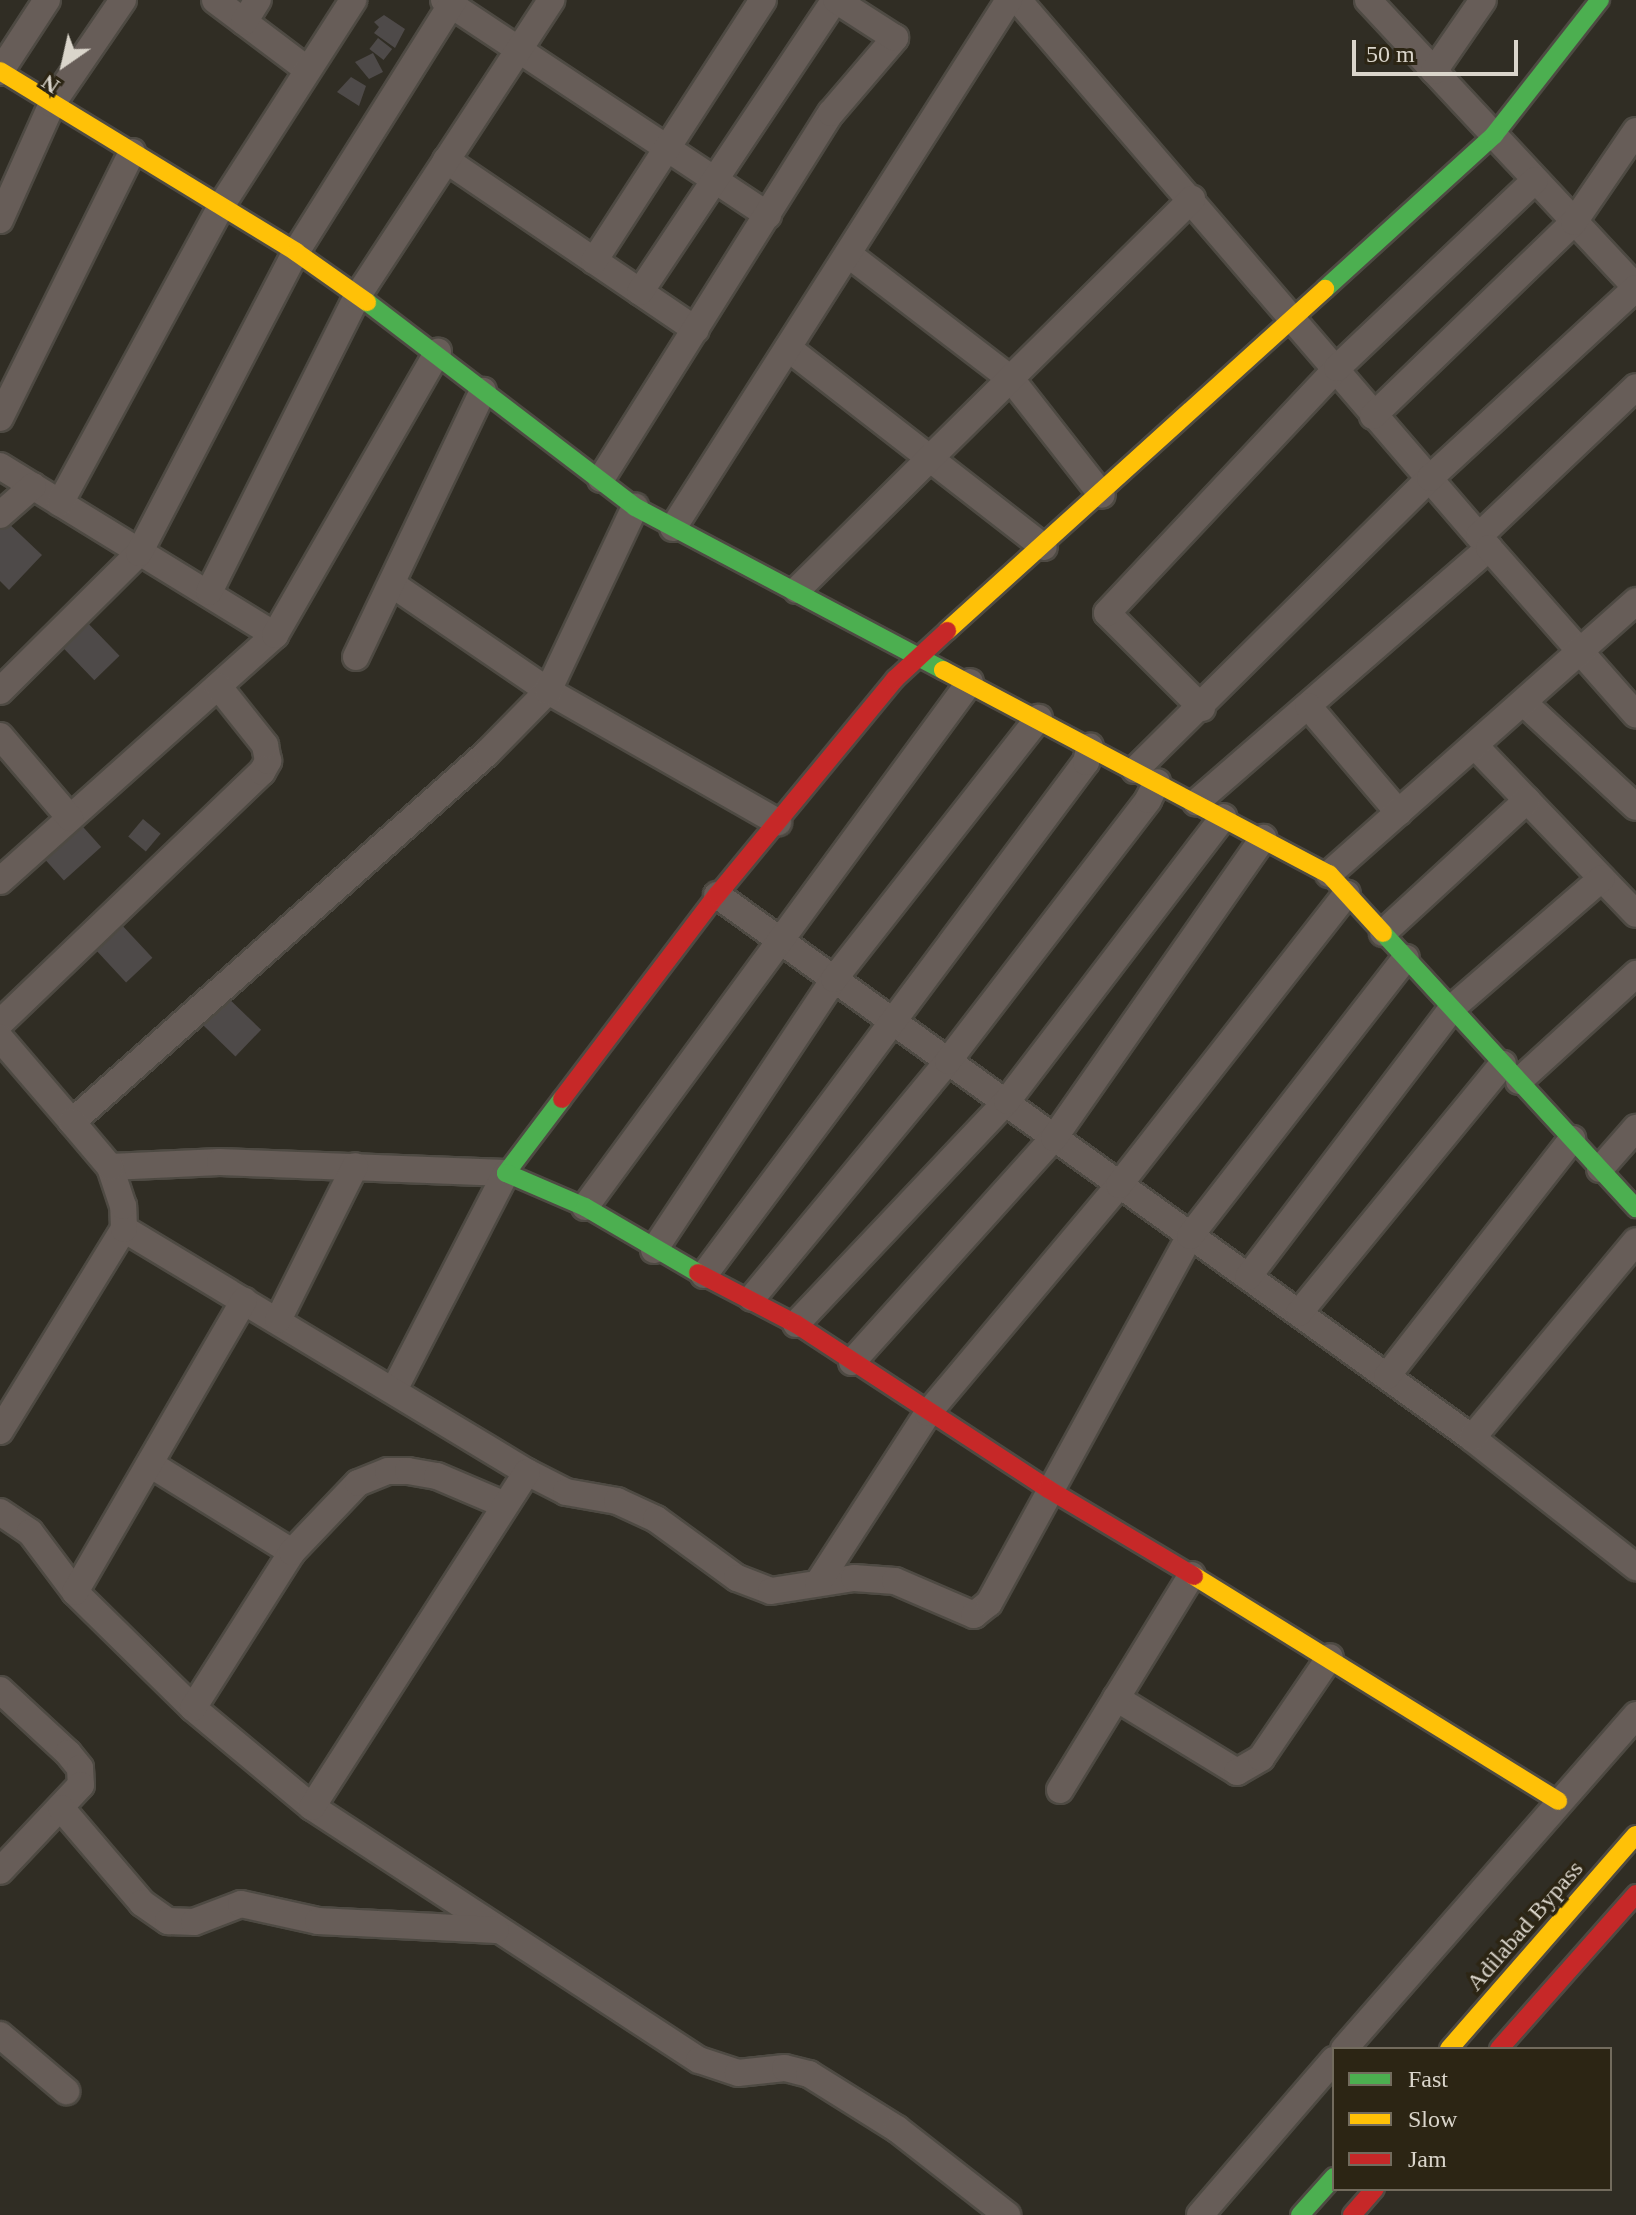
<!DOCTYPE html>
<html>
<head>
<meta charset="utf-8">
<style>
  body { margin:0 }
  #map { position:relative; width:1636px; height:2215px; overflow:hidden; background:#302d24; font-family:"Times New Roman",serif }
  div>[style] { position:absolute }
  .building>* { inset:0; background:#4e4a49; transform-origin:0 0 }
  .roads { filter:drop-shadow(2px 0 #4e4a43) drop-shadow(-2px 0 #4e4a43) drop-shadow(0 2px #4e4a43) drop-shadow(0 -2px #4e4a43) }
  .street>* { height:26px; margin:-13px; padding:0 13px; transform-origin:13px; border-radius:13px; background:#675d58 }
  .fast>* { height:18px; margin:-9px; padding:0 9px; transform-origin:9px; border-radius:9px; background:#4caf50 }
  .slow>* { height:18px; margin:-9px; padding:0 9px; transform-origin:9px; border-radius:9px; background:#ffc107 }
  .jam>* { height:18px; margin:-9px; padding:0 9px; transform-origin:9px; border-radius:9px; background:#c62828 }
  span { translate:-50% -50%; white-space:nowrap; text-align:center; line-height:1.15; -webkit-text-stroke:7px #2c2514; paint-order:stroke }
  .street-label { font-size:24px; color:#dad5cb }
  .legend { position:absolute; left:1332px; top:2047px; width:280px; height:144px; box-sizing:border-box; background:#2c2514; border:2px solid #726b5d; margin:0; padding:10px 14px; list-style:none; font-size:24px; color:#dad5cb }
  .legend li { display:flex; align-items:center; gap:16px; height:40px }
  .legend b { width:40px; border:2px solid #726b5d }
  .north { position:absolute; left:24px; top:24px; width:80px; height:80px; -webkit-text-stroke:6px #2c2514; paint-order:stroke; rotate:214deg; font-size:22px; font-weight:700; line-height:32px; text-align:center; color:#dad5cb }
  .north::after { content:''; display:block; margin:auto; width:28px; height:36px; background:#dad5cb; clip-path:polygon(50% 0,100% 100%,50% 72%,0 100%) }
  .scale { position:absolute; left:1352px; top:40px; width:166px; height:36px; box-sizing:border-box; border:4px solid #dad5cb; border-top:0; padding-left:10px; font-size:24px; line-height:28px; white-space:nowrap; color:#dad5cb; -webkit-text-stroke:6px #2c2514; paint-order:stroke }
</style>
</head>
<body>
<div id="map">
  <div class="building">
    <i style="clip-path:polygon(384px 15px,405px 29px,395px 48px,374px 33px,379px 27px,374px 22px)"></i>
    <i style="left:378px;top:38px;width:18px;height:14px;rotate:38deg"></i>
    <i style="clip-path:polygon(373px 53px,383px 72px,369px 79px,355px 62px)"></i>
    <i style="clip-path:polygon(351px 77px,366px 86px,359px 106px,337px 92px)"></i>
    <i style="clip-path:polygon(6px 521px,42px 555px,9px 590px,0 581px,0 527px)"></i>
    <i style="left:82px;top:617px;width:54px;height:35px;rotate:46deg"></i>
    <i style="left:75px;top:818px;width:39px;height:50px;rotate:48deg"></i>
    <i style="left:143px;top:819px;width:23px;height:23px;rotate:40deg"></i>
    <i style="left:119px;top:922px;width:49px;height:36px;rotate:47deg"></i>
    <i style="left:223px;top:993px;width:53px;height:37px;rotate:44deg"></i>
  </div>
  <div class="roads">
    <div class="street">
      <i style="left:215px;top:0;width:116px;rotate:37deg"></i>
      <i style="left:444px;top:0;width:389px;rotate:33.6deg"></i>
      <i style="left:1018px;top:0;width:723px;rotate:49.32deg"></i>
      <i style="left:1489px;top:548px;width:388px;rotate:139deg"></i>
      <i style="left:1368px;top:0;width:393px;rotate:47deg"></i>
      <i style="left:244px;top:22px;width:26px;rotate:-58deg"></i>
      <i style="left:1434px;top:71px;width:86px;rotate:-55.4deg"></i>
      <i style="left:0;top:72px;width:86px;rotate:-56.9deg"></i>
      <i style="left:446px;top:160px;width:302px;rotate:34.2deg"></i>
      <i style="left:0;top:220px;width:127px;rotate:-65.9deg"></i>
      <i style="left:52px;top:104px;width:126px;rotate:-55.7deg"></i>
      <i style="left:848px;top:254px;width:205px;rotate:37.5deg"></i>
      <i style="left:1011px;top:379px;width:147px;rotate:51.9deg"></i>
      <i style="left:594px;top:261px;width:311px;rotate:-57.1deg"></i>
      <i style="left:640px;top:292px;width:351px;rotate:-56.3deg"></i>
      <i style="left:788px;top:348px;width:324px;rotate:37.9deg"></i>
      <i style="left:1373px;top:416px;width:279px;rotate:-44deg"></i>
      <i style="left:1574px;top:222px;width:110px;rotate:-55.7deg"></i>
      <i style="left:0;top:418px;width:297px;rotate:-63.6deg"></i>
      <i style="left:0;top:466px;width:323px;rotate:31.6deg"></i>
      <i style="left:275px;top:635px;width:369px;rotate:138.2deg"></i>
      <i style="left:601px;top:479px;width:432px;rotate:-57.9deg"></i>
      <i style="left:831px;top:113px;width:99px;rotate:-49.5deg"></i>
      <i style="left:895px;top:38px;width:70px;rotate:-147.2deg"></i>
      <i style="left:60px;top:503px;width:338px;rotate:-61.5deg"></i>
      <i style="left:221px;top:206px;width:245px;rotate:-57.3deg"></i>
      <i style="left:0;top:515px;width:44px;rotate:-41.3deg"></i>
      <i style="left:673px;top:528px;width:626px;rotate:-57.53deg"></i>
      <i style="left:1479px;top:536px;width:216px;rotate:-43.5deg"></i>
      <i style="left:1489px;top:548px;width:222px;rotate:48.6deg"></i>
      <i style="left:392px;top:584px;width:189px;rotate:34.4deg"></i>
      <i style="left:548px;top:691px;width:265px;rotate:29.7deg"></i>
      <i style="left:797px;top:590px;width:556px;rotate:-44.71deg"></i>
      <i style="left:209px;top:592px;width:330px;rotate:-63.4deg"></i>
      <i style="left:357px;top:297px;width:355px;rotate:-56.8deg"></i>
      <i style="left:275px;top:635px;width:327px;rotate:-60.1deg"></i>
      <i style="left:356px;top:657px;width:295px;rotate:-64.5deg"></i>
      <i style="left:0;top:691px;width:196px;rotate:-44.8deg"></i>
      <i style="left:139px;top:553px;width:339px;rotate:-62.5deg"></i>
      <i style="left:296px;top:252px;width:297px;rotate:-57.9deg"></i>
      <i style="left:1525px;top:704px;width:151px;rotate:42.9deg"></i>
      <i style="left:1308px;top:706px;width:140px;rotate:49.6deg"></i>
      <i style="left:1202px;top:708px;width:134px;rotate:-135deg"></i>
      <i style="left:1107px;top:613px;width:336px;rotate:-46.8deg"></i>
      <i style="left:1337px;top:368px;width:273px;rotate:-43.5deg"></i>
      <i style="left:0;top:736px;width:108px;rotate:49.5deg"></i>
      <i style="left:1476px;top:747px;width:231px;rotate:46.2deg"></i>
      <i style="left:1135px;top:770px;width:415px;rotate:-44.7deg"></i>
      <i style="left:1430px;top:478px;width:280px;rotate:-42.7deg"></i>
      <i style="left:1329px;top:874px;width:411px;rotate:-41.6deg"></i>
      <i style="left:717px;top:895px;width:930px;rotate:35.72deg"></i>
      <i style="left:1472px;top:1438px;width:209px;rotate:38.2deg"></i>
      <i style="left:1383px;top:933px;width:196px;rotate:-42.7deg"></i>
      <i style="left:0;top:1023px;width:363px;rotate:-43.8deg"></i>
      <i style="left:262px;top:772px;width:13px;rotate:-61deg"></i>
      <i style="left:268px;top:761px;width:16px;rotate:-101deg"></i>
      <i style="left:265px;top:745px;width:75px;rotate:-128.5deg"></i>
      <i style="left:0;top:1038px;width:111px;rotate:49.4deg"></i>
      <i style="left:72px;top:1122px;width:555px;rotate:-41.64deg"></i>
      <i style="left:487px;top:753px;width:87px;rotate:-45.5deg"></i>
      <i style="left:548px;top:691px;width:204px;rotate:-64.7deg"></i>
      <i style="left:1519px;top:1081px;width:159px;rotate:-42.4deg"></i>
      <i style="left:110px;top:1167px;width:110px;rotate:-2.6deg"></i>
      <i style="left:220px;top:1162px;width:286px;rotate:2.2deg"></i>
      <i style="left:506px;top:1173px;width:244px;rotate:117.3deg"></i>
      <i style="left:1600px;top:1169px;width:55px;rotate:-48.7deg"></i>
      <i style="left:585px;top:1207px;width:651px;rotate:-53.75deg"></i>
      <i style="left:124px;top:1229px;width:471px;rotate:31.1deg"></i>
      <i style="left:527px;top:1472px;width:44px;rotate:27.1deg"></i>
      <i style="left:566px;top:1492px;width:52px;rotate:10deg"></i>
      <i style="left:617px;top:1501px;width:43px;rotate:24.8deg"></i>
      <i style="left:656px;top:1519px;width:100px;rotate:36.1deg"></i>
      <i style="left:737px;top:1578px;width:36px;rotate:21deg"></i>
      <i style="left:771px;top:1591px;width:84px;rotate:-8.9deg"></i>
      <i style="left:854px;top:1578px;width:41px;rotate:4.2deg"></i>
      <i style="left:895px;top:1581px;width:86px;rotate:23.3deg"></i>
      <i style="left:974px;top:1615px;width:19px;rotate:-39deg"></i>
      <i style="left:989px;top:1603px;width:418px;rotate:-61.3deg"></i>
      <i style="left:1190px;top:1236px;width:352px;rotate:-52.2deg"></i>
      <i style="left:654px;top:1250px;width:325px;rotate:-56.4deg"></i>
      <i style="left:834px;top:979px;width:332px;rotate:-51.9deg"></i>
      <i style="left:704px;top:1275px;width:640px;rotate:-53.33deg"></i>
      <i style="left:1086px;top:762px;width:16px;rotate:-76deg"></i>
      <i style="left:1248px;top:1277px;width:338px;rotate:-52.8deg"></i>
      <i style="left:1452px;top:1008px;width:198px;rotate:-40.9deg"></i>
      <i style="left:752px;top:1298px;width:308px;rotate:-50.4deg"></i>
      <i style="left:948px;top:1061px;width:329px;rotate:-52.5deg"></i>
      <i style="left:1148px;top:800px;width:20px;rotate:-63deg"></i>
      <i style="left:1299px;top:1313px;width:322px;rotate:-50.7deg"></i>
      <i style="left:278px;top:1320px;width:172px;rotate:-63.4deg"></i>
      <i style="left:796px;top:1324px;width:307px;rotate:-46.6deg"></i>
      <i style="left:1007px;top:1101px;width:357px;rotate:-52.7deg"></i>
      <i style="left:852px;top:1362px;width:302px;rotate:-48deg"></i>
      <i style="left:1054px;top:1138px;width:366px;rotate:-55.1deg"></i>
      <i style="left:1387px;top:1376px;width:301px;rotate:-52deg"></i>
      <i style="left:0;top:1431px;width:237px;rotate:-58.5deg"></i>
      <i style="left:124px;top:1229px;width:23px;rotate:-92deg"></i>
      <i style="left:123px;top:1206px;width:41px;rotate:-108.4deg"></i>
      <i style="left:110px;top:1167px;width:59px;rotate:-130.2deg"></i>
      <i style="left:1472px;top:1438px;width:256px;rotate:-50.2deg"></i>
      <i style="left:150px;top:1464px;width:167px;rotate:31.8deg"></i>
      <i style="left:0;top:1512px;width:36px;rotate:34deg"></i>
      <i style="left:30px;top:1532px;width:75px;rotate:53.1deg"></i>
      <i style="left:75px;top:1592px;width:165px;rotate:44.5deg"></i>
      <i style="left:193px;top:1708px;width:155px;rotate:39.8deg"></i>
      <i style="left:312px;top:1807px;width:462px;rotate:33.2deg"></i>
      <i style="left:699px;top:2060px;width:41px;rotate:18.4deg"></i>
      <i style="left:738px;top:2073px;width:47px;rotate:-6.1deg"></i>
      <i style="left:785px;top:2068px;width:25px;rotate:14deg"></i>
      <i style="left:809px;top:2074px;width:104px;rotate:32deg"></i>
      <i style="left:897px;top:2129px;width:140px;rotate:38deg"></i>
      <i style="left:818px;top:1583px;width:202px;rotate:-57.1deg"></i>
      <i style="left:928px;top:1413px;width:297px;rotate:-50deg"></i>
      <i style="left:1119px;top:1185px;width:370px;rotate:-52deg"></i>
      <i style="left:75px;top:1592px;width:337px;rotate:-59.9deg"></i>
      <i style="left:0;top:1690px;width:93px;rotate:42.8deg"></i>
      <i style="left:68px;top:1753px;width:19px;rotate:51deg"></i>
      <i style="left:80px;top:1768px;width:17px;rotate:87deg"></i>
      <i style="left:81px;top:1785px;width:118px;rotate:133.3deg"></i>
      <i style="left:1116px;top:1698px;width:142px;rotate:31.4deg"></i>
      <i style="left:1237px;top:1772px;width:28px;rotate:-30deg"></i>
      <i style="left:1261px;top:1758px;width:122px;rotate:-55.7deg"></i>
      <i style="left:193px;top:1708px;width:185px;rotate:-57.6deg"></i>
      <i style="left:292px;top:1552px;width:95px;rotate:-46.3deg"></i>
      <i style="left:358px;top:1483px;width:32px;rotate:-22deg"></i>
      <i style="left:388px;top:1471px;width:20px"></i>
      <i style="left:408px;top:1471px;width:29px;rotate:10deg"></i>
      <i style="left:437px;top:1476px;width:74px;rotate:23.1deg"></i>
      <i style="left:1060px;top:1790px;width:252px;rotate:-58.5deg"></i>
      <i style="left:312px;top:1807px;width:398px;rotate:-57.3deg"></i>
      <i style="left:61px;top:1808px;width:125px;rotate:49.5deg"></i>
      <i style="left:142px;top:1903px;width:32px;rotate:35deg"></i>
      <i style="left:168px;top:1921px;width:26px;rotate:2deg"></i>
      <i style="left:194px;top:1922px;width:50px;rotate:-21deg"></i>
      <i style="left:241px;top:1904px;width:79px;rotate:12.4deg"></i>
      <i style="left:318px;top:1921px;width:178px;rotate:2.9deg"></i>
      <i style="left:0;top:2035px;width:87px;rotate:40.3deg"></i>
      <i style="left:1344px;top:2049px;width:444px;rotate:-48.8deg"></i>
      <i style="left:1200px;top:2215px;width:205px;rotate:-49.2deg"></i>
    </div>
    <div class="fast">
      <i style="left:1325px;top:289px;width:229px;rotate:-42.3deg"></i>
      <i style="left:1494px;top:135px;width:172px;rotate:-51.9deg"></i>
      <i style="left:367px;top:302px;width:337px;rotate:37.4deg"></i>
      <i style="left:635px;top:507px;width:348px;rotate:27.9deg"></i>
      <i style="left:1383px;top:933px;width:374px;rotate:47.4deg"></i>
      <i style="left:562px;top:1099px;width:93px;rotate:127.1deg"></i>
      <i style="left:506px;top:1173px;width:86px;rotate:23.3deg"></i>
      <i style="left:585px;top:1207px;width:131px;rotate:30.3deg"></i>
      <i style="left:1300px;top:2215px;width:51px;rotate:-48.2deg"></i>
    </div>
    <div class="slow">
      <i style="left:0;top:71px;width:347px;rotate:31.4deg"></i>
      <i style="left:296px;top:252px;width:87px;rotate:35.2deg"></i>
      <i style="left:947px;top:631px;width:510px;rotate:-42.14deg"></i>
      <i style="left:943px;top:670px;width:437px;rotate:27.9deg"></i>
      <i style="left:1329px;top:874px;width:80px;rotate:47.5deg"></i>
      <i style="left:1194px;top:1576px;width:428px;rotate:31.7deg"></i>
      <i style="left:1449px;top:2049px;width:284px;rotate:-48.9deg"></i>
    </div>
    <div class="jam">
      <i style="left:562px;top:1099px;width:256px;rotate:-52.8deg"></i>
      <i style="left:717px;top:895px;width:280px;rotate:-50.5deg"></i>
      <i style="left:895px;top:679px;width:71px;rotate:-42.7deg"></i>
      <i style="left:698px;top:1273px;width:110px;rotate:27.5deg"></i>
      <i style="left:796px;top:1324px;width:301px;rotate:33.2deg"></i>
      <i style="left:1048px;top:1489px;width:170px;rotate:30.8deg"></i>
      <i style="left:1499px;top:2049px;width:207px;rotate:-48.5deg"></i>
      <i style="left:1352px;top:2215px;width:35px;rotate:-49deg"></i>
    </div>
  </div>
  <div class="street-label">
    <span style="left:1525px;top:1926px;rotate:-49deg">Adilabad Bypass</span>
  </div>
  <ul class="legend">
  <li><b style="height:10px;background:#4caf50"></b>Fast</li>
  <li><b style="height:10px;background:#ffc107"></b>Slow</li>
  <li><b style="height:10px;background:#c62828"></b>Jam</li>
  </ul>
  <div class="north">N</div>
  <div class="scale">50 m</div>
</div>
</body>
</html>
